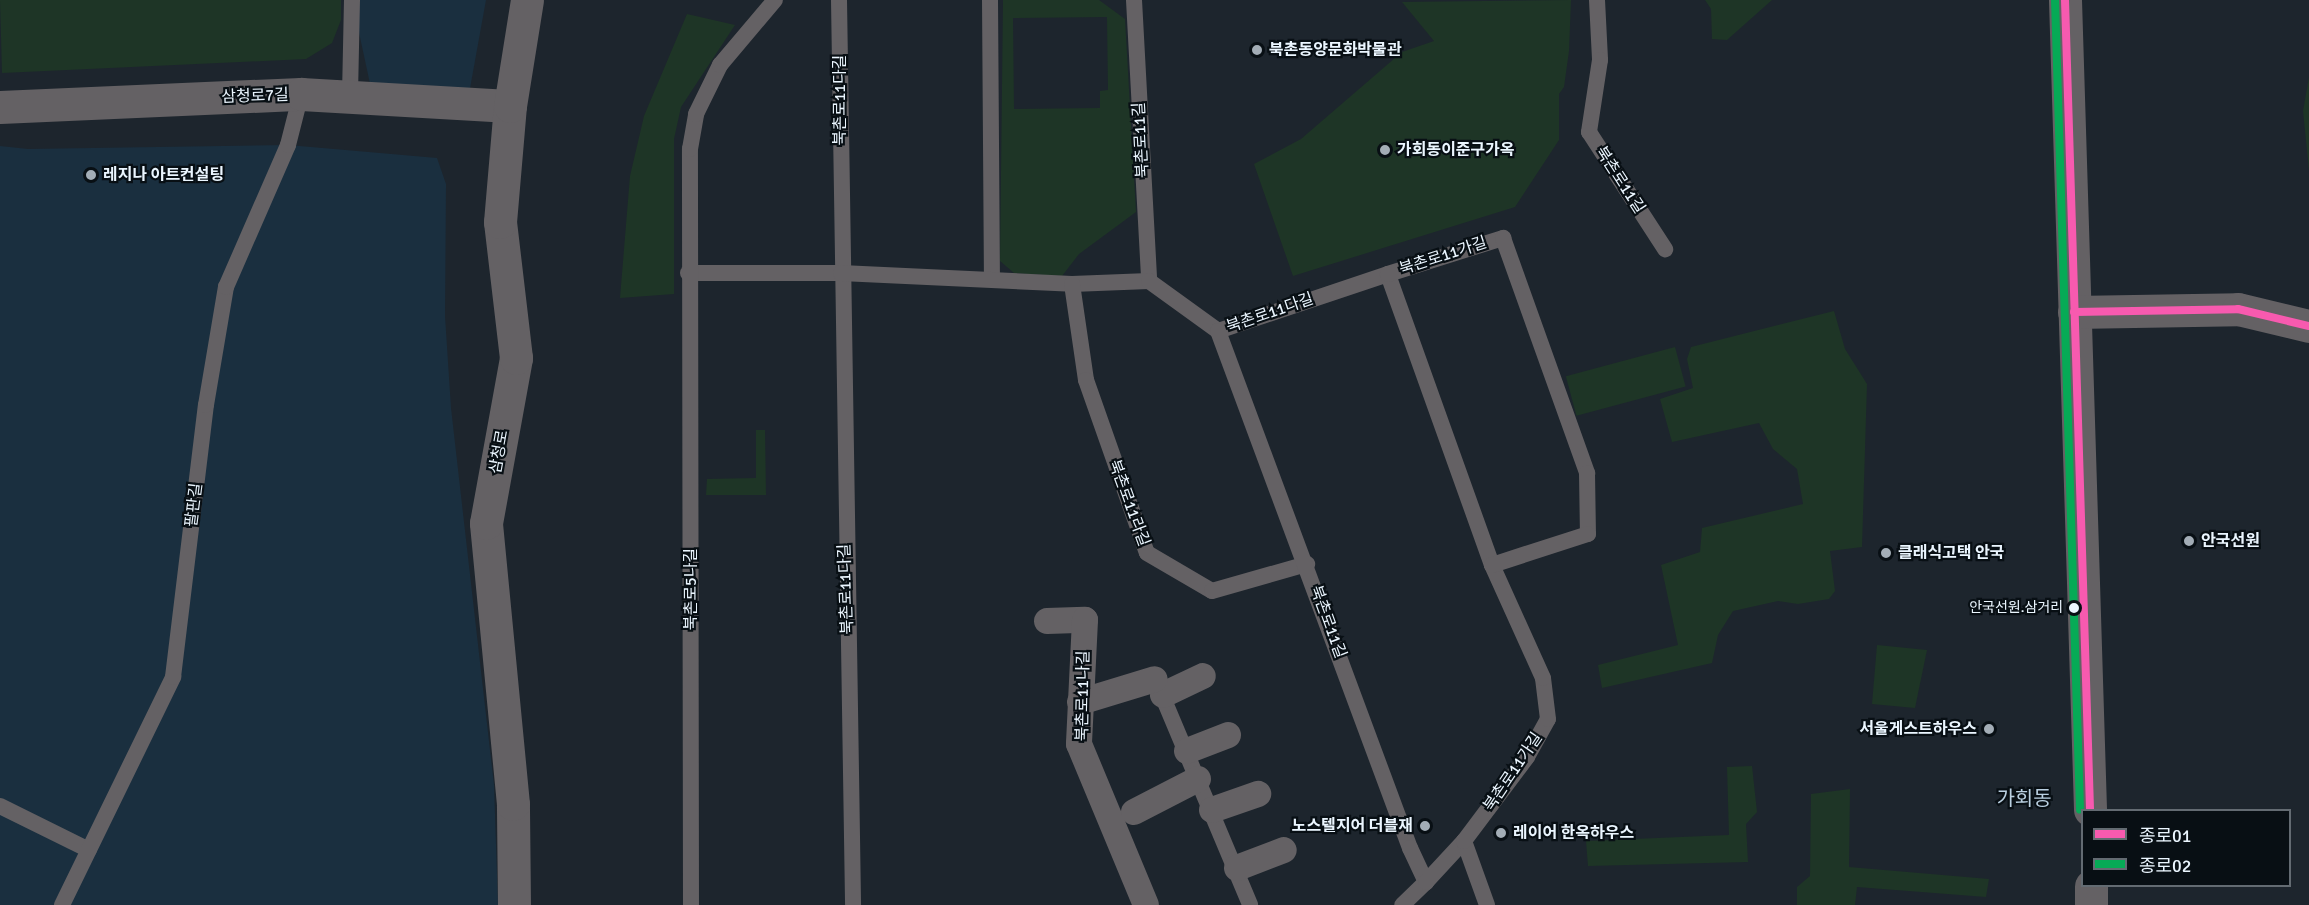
<!DOCTYPE html>
<html>
<head>
<meta charset="utf-8">
<style>
  body { margin:0 }
  #map { position:relative; width:2309px; height:905px; overflow:hidden; background:#1d252d; font-family:Signika,"Noto Sans KR",sans-serif }
  div>[style] { position:absolute }
  .built>* { inset:0; background:#1a2f3f }
  .green>* { inset:0; background:#1e3526; transform-origin:0 0 }
  .service>* { height:16px; margin:-8px; padding:0 8px; transform-origin:8px; border-radius:8px; background:#646164 }
  .pedestrian>* { height:26px; margin:-13px; padding:0 13px; transform-origin:13px; border-radius:13px; background:#646164 }
  .tertiary>* { height:33px; margin:-16.5px; padding:0 16.5px; transform-origin:16.5px; border-radius:16.5px; background:#646164 }
  .bus-1>* { height:8px; margin:-4px; padding:0 4px; transform-origin:4px; border-radius:4px; background:#f75aaf }
  .bus-2>* { height:8px; margin:-4px; padding:0 4px; transform-origin:4px; border-radius:4px; background:#06aa56 }
  .dots>* { width:16px; height:16px; translate:-50% -50%; box-sizing:border-box; border:3px solid #080f14; border-radius:50% }
  span { translate:-50% -50%; white-space:nowrap; text-align:center; line-height:1.15; -webkit-text-stroke:4.5px #080f14; paint-order:stroke }
  .bus-label { font-size:14px; color:#ebf6ff }
  .right { translate:-100% -50%; text-align:right }
  .poi-label { font-size:16px; color:#ebf6ff; font-weight:700 }
  .left { translate:0 -50%; text-align:left }
  .street-label { font-size:16px; color:#ebf6ff }
  .quarter-label { font-size:20px; color:#bad0e1 }
  .legend { position:absolute; left:2081px; top:809px; width:210px; height:78px; box-sizing:border-box; background:#080f14; border:2px solid #636b72; margin:0; padding:8px 10px; list-style:none; font-size:18px; color:#ebf6ff }
  .legend li { display:flex; align-items:center; gap:12px; height:30px }
  .legend b { width:30px; border:2px solid #636b72 }
</style>
</head>
<body>
<div id="map">
  <div class="built">
    <i style="clip-path:polygon(352px 0,486px 0,465px 116px,375px 107px)"></i>
    <i style="clip-path:polygon(288px 145px,437px 158px,446px 184px,445px 316px,451px 408px,494px 785px,498px 905px,0 905px,0 146px,28px 149px)"></i>
  </div>
  <div class="green">
    <i style="clip-path:polygon(0 0,341px 0,341px 20px,332px 43px,306px 59px,2px 73px)"></i>
    <i style="clip-path:polygon(evenodd,1003px 0,1099px 0,1125px 19px,1136px 212px,1079px 254px,1062px 276px,1014px 273px,1000px 261px,1003px 0,1107px 17px,1108px 90px,1100px 91px,1100px 108px,1014px 109px,1013px 18px,1107px 17px)"></i>
    <i style="clip-path:polygon(1571px 0,1569px 51px,1564px 87px,1559px 94px,1559px 140px,1515px 207px,1293px 276px,1254px 164px,1301px 139px,1402px 52px,1434px 41px,1402px 2px)"></i>
    <i style="clip-path:polygon(1705px 0,1772px 0,1727px 40px,1712px 39px,1711px 9px)"></i>
    <i style="clip-path:polygon(687px 14px,735px 25px,681px 107px,674px 139px,674px 294px,620px 298px,630px 176px,644px 116px)"></i>
    <i style="clip-path:polygon(2309px 77px,2309px 170px,2303px 111px)"></i>
    <i style="clip-path:polygon(1834px 311px,1845px 349px,1867px 384px,1862px 547px,1830px 551px,1835px 591px,1829px 599px,1798px 604px,1778px 601px,1733px 611px,1718px 635px,1712px 663px,1602px 688px,1598px 665px,1678px 645px,1661px 565px,1700px 552px,1702px 528px,1803px 504px,1797px 469px,1773px 449px,1759px 423px,1672px 442px,1660px 399px,1693px 388px,1687px 359px,1691px 347px)"></i>
    <i style="left:1675px;top:347px;width:41px;height:113px;rotate:75deg"></i>
    <i style="clip-path:polygon(756px 430px,765px 430px,766px 495px,706px 495px,707px 479px,756px 478px)"></i>
    <i style="clip-path:polygon(1877px 645px,1927px 650px,1915px 708px,1872px 704px)"></i>
    <i style="clip-path:polygon(1752px 766px,1757px 812px,1746px 824px,1748px 862px,1588px 866px,1586px 841px,1729px 835px,1727px 767px)"></i>
    <i style="clip-path:polygon(1850px 789px,1849px 867px,1989px 879px,1986px 897px,1857px 887px,1855px 905px,1797px 905px,1797px 887px,1810px 876px,1811px 794px)"></i>
  </div>
  <div class="service">
    <i style="left:839px;top:0;width:905px;rotate:89.11deg"></i>
    <i style="left:990px;top:0;width:278px;rotate:89.6deg"></i>
    <i style="left:1134px;top:0;width:281px;rotate:86.9deg"></i>
    <i style="left:1597px;top:0;width:60px;rotate:87.1deg"></i>
    <i style="left:1600px;top:60px;width:73px;rotate:98.7deg"></i>
    <i style="left:1589px;top:132px;width:140px;rotate:57deg"></i>
    <i style="left:350px;top:95px;width:95px;rotate:-88.8deg"></i>
    <i style="left:688px;top:273px;width:153px"></i>
    <i style="left:841px;top:273px;width:231px;rotate:2.7deg"></i>
    <i style="left:1072px;top:284px;width:77px;rotate:-2.2deg"></i>
    <i style="left:1149px;top:281px;width:85px;rotate:35.9deg"></i>
    <i style="left:1218px;top:331px;width:179px;rotate:-18.5deg"></i>
    <i style="left:1072px;top:284px;width:97px;rotate:81.7deg"></i>
    <i style="left:1086px;top:380px;width:183px;rotate:70.6deg"></i>
    <i style="left:1147px;top:553px;width:75px;rotate:30.3deg"></i>
    <i style="left:1212px;top:591px;width:99px;rotate:-15.9deg"></i>
    <i style="left:1218px;top:331px;width:552px;rotate:69.63deg"></i>
    <i style="left:1410px;top:848px;width:38px;rotate:65deg"></i>
    <i style="left:1426px;top:882px;width:33px;rotate:136deg"></i>
    <i style="left:1159px;top:688px;width:235px;rotate:67.2deg"></i>
    <i style="left:0;top:806px;width:99px;rotate:26.3deg"></i>
    <i style="left:1426px;top:882px;width:56px;rotate:-47.2deg"></i>
    <i style="left:62px;top:905px;width:254px;rotate:-64deg"></i>
    <i style="left:173px;top:677px;width:274px;rotate:-83.1deg"></i>
    <i style="left:206px;top:405px;width:120px;rotate:-80.4deg"></i>
    <i style="left:226px;top:287px;width:155px;rotate:-66.4deg"></i>
    <i style="left:288px;top:145px;width:53px;rotate:-75.7deg"></i>
    <i style="left:691px;top:905px;width:756px;rotate:-90.08deg"></i>
    <i style="left:690px;top:149px;width:36px;rotate:-80deg"></i>
    <i style="left:696px;top:114px;width:55px;rotate:-63.9deg"></i>
    <i style="left:720px;top:65px;width:85px;rotate:-49.8deg"></i>
    <i style="left:1487px;top:905px;width:68px;rotate:-109.8deg"></i>
    <i style="left:1464px;top:841px;width:105px;rotate:-53.1deg"></i>
    <i style="left:1527px;top:757px;width:43px;rotate:-61.1deg"></i>
    <i style="left:1548px;top:719px;width:41px;rotate:-97deg"></i>
    <i style="left:1543px;top:678px;width:124px;rotate:-114.3deg"></i>
    <i style="left:1492px;top:565px;width:309px;rotate:-109.7deg"></i>
    <i style="left:1388px;top:274px;width:121px;rotate:-17.4deg"></i>
    <i style="left:1503px;top:238px;width:250px;rotate:70.3deg"></i>
    <i style="left:1587px;top:473px;width:61px;rotate:89.1deg"></i>
    <i style="left:1588px;top:534px;width:101px;rotate:162.1deg"></i>
  </div>
  <div class="pedestrian">
    <i style="left:1047px;top:621px;width:38px;rotate:-2deg"></i>
    <i style="left:1085px;top:620px;width:124px;rotate:92.8deg"></i>
    <i style="left:1079px;top:744px;width:174px;rotate:67.4deg"></i>
    <i style="left:1163px;top:695px;width:44px;rotate:-25.4deg"></i>
    <i style="left:1080px;top:702px;width:78px;rotate:-17deg"></i>
    <i style="left:1187px;top:751px;width:44px;rotate:-21.3deg"></i>
    <i style="left:1212px;top:810px;width:49px;rotate:-19.2deg"></i>
    <i style="left:1134px;top:812px;width:72px;rotate:-27.3deg"></i>
    <i style="left:1237px;top:868px;width:50px;rotate:-21deg"></i>
  </div>
  <div class="tertiary">
    <i style="left:2065px;top:0;width:810px;rotate:88.23deg"></i>
    <i style="left:0;top:107px;width:301px;rotate:-2.5deg"></i>
    <i style="left:301px;top:94px;width:209px;rotate:3.3deg"></i>
    <i style="left:2074px;top:312px;width:164px;rotate:-1deg"></i>
    <i style="left:2238px;top:309px;width:73px;rotate:13.5deg"></i>
    <i style="left:2091px;top:886px;width:19px;rotate:90deg"></i>
    <i style="left:514px;top:905px;width:101px;rotate:-90.6deg"></i>
    <i style="left:513px;top:804px;width:282px;rotate:-95.5deg"></i>
    <i style="left:486px;top:523px;width:168px;rotate:-79.7deg"></i>
    <i style="left:516px;top:358px;width:137px;rotate:-96.7deg"></i>
    <i style="left:500px;top:222px;width:116px;rotate:-85.1deg"></i>
    <i style="left:510px;top:106px;width:107px;rotate:-80.9deg"></i>
  </div>
  <div class="bus-1">
    <i style="left:2065px;top:0;width:810px;rotate:88.23deg"></i>
    <i style="left:2074px;top:312px;width:164px;rotate:-1deg"></i>
    <i style="left:2238px;top:309px;width:73px;rotate:13.5deg"></i>
  </div>
  <div class="bus-2">
    <i style="left:2055px;top:0;width:810px;rotate:88.23deg"></i>
  </div>
  <div class="dots">
    <i style="left:1257px;top:50px;background:#a3adb6"></i>
    <i style="left:1385px;top:150px;background:#a3adb6"></i>
    <i style="left:91px;top:175px;background:#a3adb6"></i>
    <i style="left:2189px;top:541px;background:#a3adb6"></i>
    <i style="left:1886px;top:553px;background:#a3adb6"></i>
    <i style="left:2074px;top:608px;background:#ebf6ff"></i>
    <i style="left:1989px;top:729px;background:#a3adb6"></i>
    <i style="left:1425px;top:826px;background:#a3adb6"></i>
    <i style="left:1501px;top:833px;background:#a3adb6"></i>
  </div>
  <div class="bus-label">
    <span class="right" style="left:2063px;top:608px">안국선원.삼거리</span>
  </div>
  <div class="poi-label">
    <span class="left" style="left:1269px;top:50px">북촌동양문화박물관</span>
    <span class="left" style="left:1397px;top:150px">가회동이준구가옥</span>
    <span class="left" style="left:103px;top:175px">레지나 아트컨설팅</span>
    <span class="left" style="left:2201px;top:541px">안국선원</span>
    <span class="left" style="left:1898px;top:553px">클래식고택 안국</span>
    <span class="right" style="left:1977px;top:729px">서울게스트하우스</span>
    <span class="right" style="left:1413px;top:826px">노스텔지어 더블재</span>
    <span class="left" style="left:1513px;top:833px">레이어 한옥하우스</span>
  </div>
  <div class="street-label">
    <span style="left:255px;top:96px;rotate:-2deg">삼청로7길</span>
    <span style="left:840px;top:100px;rotate:-90deg">북촌로11다길</span>
    <span style="left:1141px;top:140px;rotate:-93deg">북촌로11길</span>
    <span style="left:1620px;top:180px;rotate:57deg">북촌로11길</span>
    <span style="left:1443px;top:256px;rotate:-18deg">북촌로11가길</span>
    <span style="left:1270px;top:313px;rotate:-19deg">북촌로11다길</span>
    <span style="left:499px;top:452px;rotate:-80deg">삼청로</span>
    <span style="left:1129px;top:503px;rotate:70deg">북촌로11라길</span>
    <span style="left:194px;top:505px;rotate:-83deg">팔판길</span>
    <span style="left:691px;top:589px;rotate:-90deg">북촌로5나길</span>
    <span style="left:846px;top:589px;rotate:-92deg">북촌로11다길</span>
    <span style="left:1328px;top:622px;rotate:70deg">북촌로11길</span>
    <span style="left:1083px;top:696px;rotate:-89deg">북촌로11나길</span>
    <span style="left:1513px;top:772px;rotate:-56deg">북촌로11가길</span>
  </div>
  <div class="quarter-label">
    <span style="left:2024px;top:798px">가회동</span>
  </div>
  <ul class="legend">
  <li><b style="height:8px;background:#f75aaf"></b>종로01</li>
  <li><b style="height:8px;background:#06aa56"></b>종로02</li>
  </ul>
</div>
</body>
</html>
